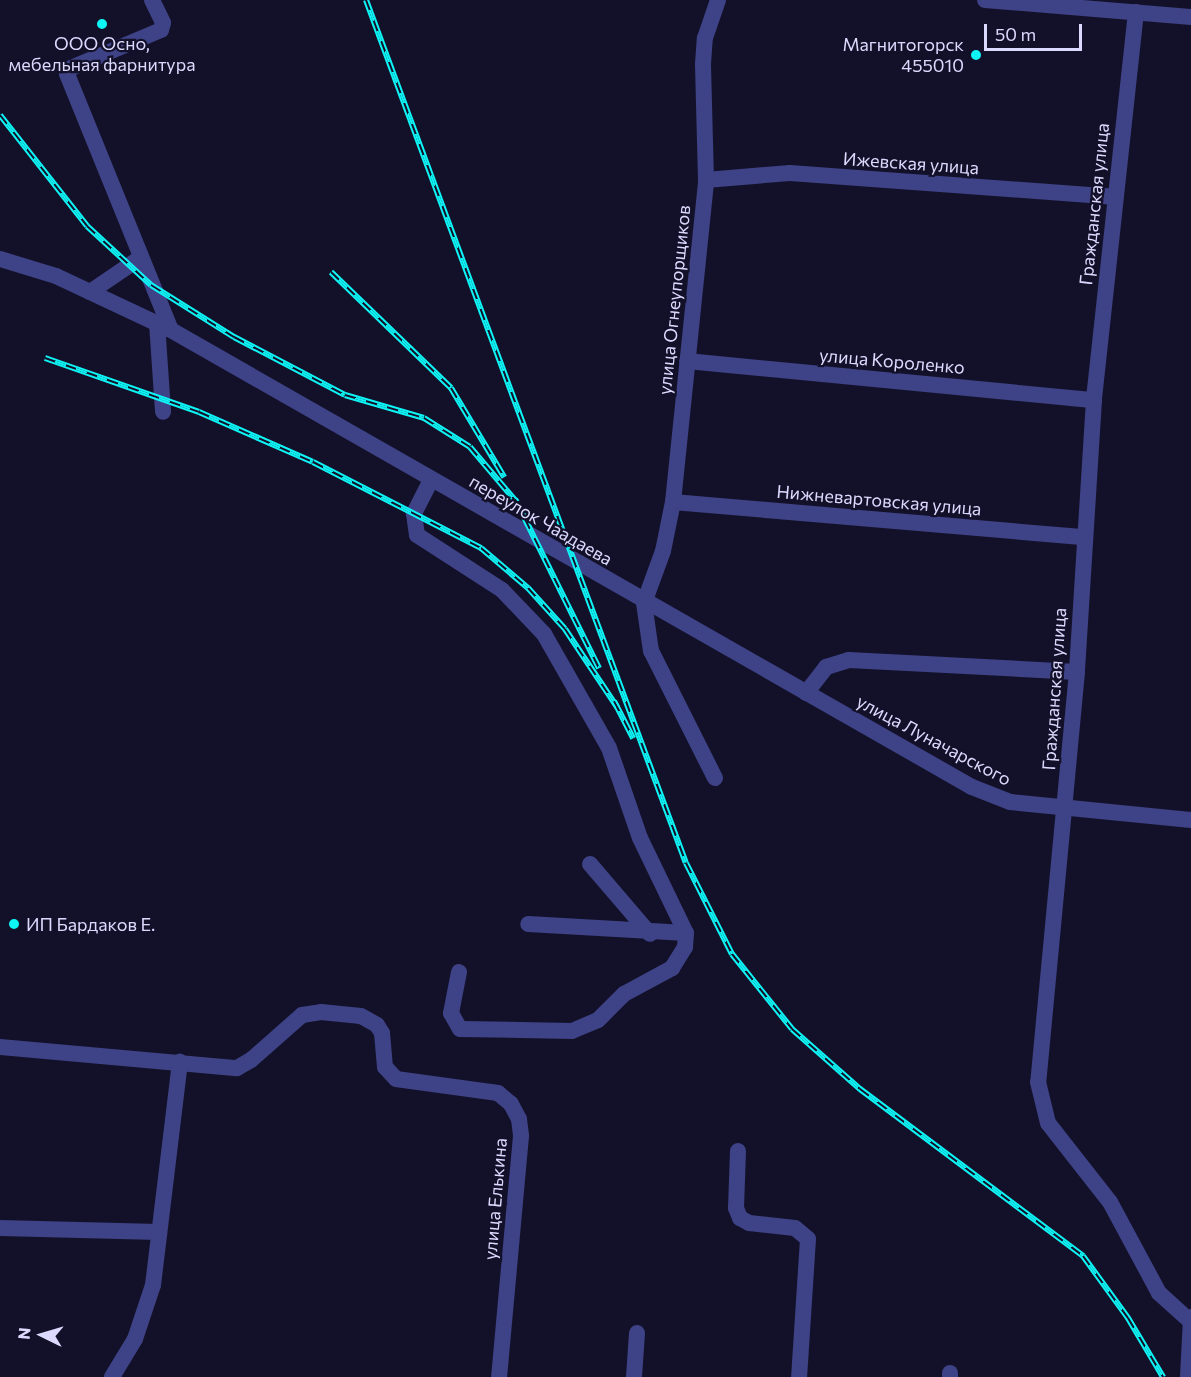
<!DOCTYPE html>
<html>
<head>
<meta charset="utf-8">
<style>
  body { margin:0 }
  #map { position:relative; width:1191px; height:1377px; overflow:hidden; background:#131129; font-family:Commissioner,sans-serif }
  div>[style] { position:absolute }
  .minor>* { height:16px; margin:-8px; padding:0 8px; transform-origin:8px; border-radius:8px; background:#3e4286 }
  .rail>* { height:6px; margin-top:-3px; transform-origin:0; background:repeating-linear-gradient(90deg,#131129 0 11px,#0ef5f6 0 22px); box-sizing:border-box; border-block:2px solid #0ef5f6 }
  .dots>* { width:16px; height:16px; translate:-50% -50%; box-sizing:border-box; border:3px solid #131129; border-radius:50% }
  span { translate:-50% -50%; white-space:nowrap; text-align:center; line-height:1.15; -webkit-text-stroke:4.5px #131129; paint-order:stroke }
  .poi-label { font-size:18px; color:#dbdafe }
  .right { translate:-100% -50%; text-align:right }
  .left { translate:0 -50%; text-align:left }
  .street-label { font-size:18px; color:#dbdafe }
  .north { position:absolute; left:12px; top:1305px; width:60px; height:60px; -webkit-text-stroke:4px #131129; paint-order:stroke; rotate:275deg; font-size:16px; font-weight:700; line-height:24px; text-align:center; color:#dbdafe }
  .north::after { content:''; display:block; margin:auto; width:21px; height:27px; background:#dbdafe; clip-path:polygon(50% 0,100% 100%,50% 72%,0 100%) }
  .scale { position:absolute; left:984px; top:24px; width:98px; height:27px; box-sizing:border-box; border:3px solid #dbdafe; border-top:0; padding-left:8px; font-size:18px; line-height:21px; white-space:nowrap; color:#dbdafe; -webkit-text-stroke:4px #131129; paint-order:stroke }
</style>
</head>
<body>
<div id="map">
  <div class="minor">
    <i style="left:152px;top:0;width:25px;rotate:64deg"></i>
    <i style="left:163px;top:23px;width:7px;rotate:106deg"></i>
    <i style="left:161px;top:30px;width:98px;rotate:157.1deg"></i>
    <i style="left:71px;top:68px;width:7px;rotate:124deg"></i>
    <i style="left:67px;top:74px;width:276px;rotate:67.9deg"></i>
    <i style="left:985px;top:0;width:207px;rotate:4.7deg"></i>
    <i style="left:1136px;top:12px;width:390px;rotate:96.2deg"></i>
    <i style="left:1094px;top:400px;width:273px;rotate:93.6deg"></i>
    <i style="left:1077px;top:672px;width:412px;rotate:95.4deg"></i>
    <i style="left:1038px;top:1082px;width:42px;rotate:76.3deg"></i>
    <i style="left:1048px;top:1123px;width:100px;rotate:51.9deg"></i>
    <i style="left:1110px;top:1202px;width:103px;rotate:61.7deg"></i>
    <i style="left:1159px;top:1293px;width:42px;rotate:42.1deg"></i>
    <i style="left:706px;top:180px;width:84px;rotate:-4.8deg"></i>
    <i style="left:790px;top:173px;width:324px;rotate:4.2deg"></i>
    <i style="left:0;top:259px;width:59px;rotate:16.9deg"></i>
    <i style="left:56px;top:276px;width:127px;rotate:25.2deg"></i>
    <i style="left:171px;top:330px;width:922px;rotate:29.71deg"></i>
    <i style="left:972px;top:787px;width:41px;rotate:21.5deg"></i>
    <i style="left:1010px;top:802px;width:182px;rotate:5.7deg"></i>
    <i style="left:90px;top:292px;width:60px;rotate:-34.2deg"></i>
    <i style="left:157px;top:323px;width:89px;rotate:86.1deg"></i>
    <i style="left:687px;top:361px;width:409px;rotate:5.5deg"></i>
    <i style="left:431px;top:480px;width:38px;rotate:117deg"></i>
    <i style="left:414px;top:514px;width:21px;rotate:82deg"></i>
    <i style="left:417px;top:535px;width:101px;rotate:32.9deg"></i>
    <i style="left:502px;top:590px;width:61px;rotate:46.3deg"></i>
    <i style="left:544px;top:634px;width:131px;rotate:60.3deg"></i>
    <i style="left:609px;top:748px;width:95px;rotate:71deg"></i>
    <i style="left:640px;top:838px;width:106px;rotate:64.2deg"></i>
    <i style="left:686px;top:933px;width:158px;rotate:-176.7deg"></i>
    <i style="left:673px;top:502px;width:410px;rotate:4.9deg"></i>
    <i style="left:806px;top:693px;width:33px;rotate:-52deg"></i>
    <i style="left:826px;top:667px;width:24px;rotate:-17deg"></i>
    <i style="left:849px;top:660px;width:228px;rotate:3deg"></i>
    <i style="left:715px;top:778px;width:142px;rotate:-116.7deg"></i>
    <i style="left:651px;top:651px;width:49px;rotate:-98.3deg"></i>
    <i style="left:644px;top:603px;width:55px;rotate:-69.9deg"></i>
    <i style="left:663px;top:551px;width:50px;rotate:-78.5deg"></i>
    <i style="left:673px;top:502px;width:324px;rotate:-84.1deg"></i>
    <i style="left:706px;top:180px;width:116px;rotate:-91.5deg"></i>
    <i style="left:703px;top:64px;width:26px;rotate:-86deg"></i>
    <i style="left:705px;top:38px;width:40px;rotate:-71.1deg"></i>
    <i style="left:590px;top:864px;width:92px;rotate:49.4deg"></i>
    <i style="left:459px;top:972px;width:42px;rotate:101deg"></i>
    <i style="left:451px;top:1013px;width:18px;rotate:61deg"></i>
    <i style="left:460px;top:1029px;width:112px;rotate:1deg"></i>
    <i style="left:572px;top:1031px;width:28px;rotate:-23deg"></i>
    <i style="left:598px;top:1020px;width:37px;rotate:-45deg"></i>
    <i style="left:624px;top:994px;width:55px;rotate:-28.4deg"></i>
    <i style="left:672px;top:968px;width:25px;rotate:-58deg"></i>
    <i style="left:685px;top:947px;width:14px;rotate:-86deg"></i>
    <i style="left:0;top:1047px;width:238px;rotate:5.1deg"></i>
    <i style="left:237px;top:1068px;width:16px;rotate:-30deg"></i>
    <i style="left:251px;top:1060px;width:68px;rotate:-41.4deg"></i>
    <i style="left:302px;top:1015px;width:19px;rotate:-9deg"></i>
    <i style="left:321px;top:1012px;width:40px;rotate:5.7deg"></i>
    <i style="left:361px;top:1016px;width:18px;rotate:29deg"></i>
    <i style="left:377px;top:1025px;width:9px;rotate:58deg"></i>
    <i style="left:382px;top:1033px;width:34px;rotate:85deg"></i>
    <i style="left:385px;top:1067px;width:16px;rotate:47deg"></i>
    <i style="left:396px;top:1079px;width:103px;rotate:7.8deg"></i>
    <i style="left:498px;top:1093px;width:17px;rotate:40deg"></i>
    <i style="left:511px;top:1104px;width:17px;rotate:62deg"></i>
    <i style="left:519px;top:1119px;width:17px;rotate:83deg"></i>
    <i style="left:521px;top:1136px;width:242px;rotate:95.2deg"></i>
    <i style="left:738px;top:1151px;width:57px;rotate:92deg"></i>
    <i style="left:736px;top:1208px;width:11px;rotate:68deg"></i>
    <i style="left:740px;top:1218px;width:10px;rotate:29deg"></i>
    <i style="left:749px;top:1223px;width:46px;rotate:6.2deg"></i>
    <i style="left:795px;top:1228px;width:17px;rotate:40deg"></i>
    <i style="left:808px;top:1239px;width:138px;rotate:93.7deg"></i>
    <i style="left:0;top:1228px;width:159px;rotate:1.4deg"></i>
    <i style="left:112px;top:1377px;width:44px;rotate:-58.8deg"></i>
    <i style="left:135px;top:1339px;width:57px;rotate:-71.6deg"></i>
    <i style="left:153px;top:1285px;width:225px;rotate:-83.1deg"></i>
    <i style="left:634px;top:1377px;width:44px;rotate:-86.1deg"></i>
    <i style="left:950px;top:1377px;width:4px;rotate:-90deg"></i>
    <i style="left:1188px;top:1377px;width:60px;rotate:-87.1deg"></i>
  </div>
  <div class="rail">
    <i style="left:366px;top:0;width:920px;rotate:69.66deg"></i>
    <i style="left:686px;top:863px;width:102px;rotate:63.2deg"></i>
    <i style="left:732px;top:954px;width:96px;rotate:51.3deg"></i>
    <i style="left:792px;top:1029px;width:91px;rotate:41.4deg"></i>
    <i style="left:860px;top:1089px;width:279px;rotate:36.8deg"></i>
    <i style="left:1083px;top:1256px;width:77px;rotate:54deg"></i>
    <i style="left:1128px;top:1318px;width:69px;rotate:59.3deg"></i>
    <i style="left:0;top:115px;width:141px;rotate:51.9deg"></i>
    <i style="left:87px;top:226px;width:87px;rotate:42.7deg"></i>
    <i style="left:151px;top:285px;width:98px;rotate:32.1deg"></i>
    <i style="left:234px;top:337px;width:125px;rotate:27.6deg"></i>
    <i style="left:345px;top:395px;width:82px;rotate:16.2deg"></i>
    <i style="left:424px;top:418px;width:54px;rotate:32.2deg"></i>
    <i style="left:470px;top:447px;width:76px;rotate:49.8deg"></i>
    <i style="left:331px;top:272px;width:167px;rotate:44deg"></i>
    <i style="left:451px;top:388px;width:104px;rotate:59.2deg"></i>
    <i style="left:45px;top:358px;width:163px;rotate:19.3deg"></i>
    <i style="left:199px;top:412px;width:124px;rotate:23.7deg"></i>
    <i style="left:313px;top:462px;width:189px;rotate:27.1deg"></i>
    <i style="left:481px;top:548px;width:62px;rotate:40.4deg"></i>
    <i style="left:528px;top:588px;width:55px;rotate:47.9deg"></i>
    <i style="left:565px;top:629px;width:94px;rotate:56.3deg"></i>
    <i style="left:515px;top:499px;width:189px;rotate:63.6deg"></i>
    <i style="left:614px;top:701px;width:42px;rotate:62.8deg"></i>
  </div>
  <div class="dots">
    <i style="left:102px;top:24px;background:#0ef5f6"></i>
    <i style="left:976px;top:55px;background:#0ef5f6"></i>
    <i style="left:14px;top:924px;background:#0ef5f6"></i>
  </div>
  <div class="poi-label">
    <span style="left:102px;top:54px">ООО Осно,<br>мебельная фарнитура</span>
    <span class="right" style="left:964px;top:55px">Магнитогорск<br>455010</span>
    <span class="left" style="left:26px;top:924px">ИП Бардаков Е.</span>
  </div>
  <div class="street-label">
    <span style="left:911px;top:163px;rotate:4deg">Ижевская улица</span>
    <span style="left:1094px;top:204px;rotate:-84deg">Гражданская улица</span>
    <span style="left:674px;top:300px;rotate:-84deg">улица Огнеупорщиков</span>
    <span style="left:892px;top:361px;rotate:5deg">улица Короленко</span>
    <span style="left:879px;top:500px;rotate:5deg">Нижневартовская улица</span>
    <span style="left:541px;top:520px;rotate:30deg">переулок Чаадаева</span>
    <span style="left:1054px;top:689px;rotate:-86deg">Гражданская улица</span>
    <span style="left:934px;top:740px;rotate:28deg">улица Луначарского</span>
    <span style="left:495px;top:1199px;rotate:-85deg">улица Елькина</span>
  </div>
  <div class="north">N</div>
  <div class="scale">50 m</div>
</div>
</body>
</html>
